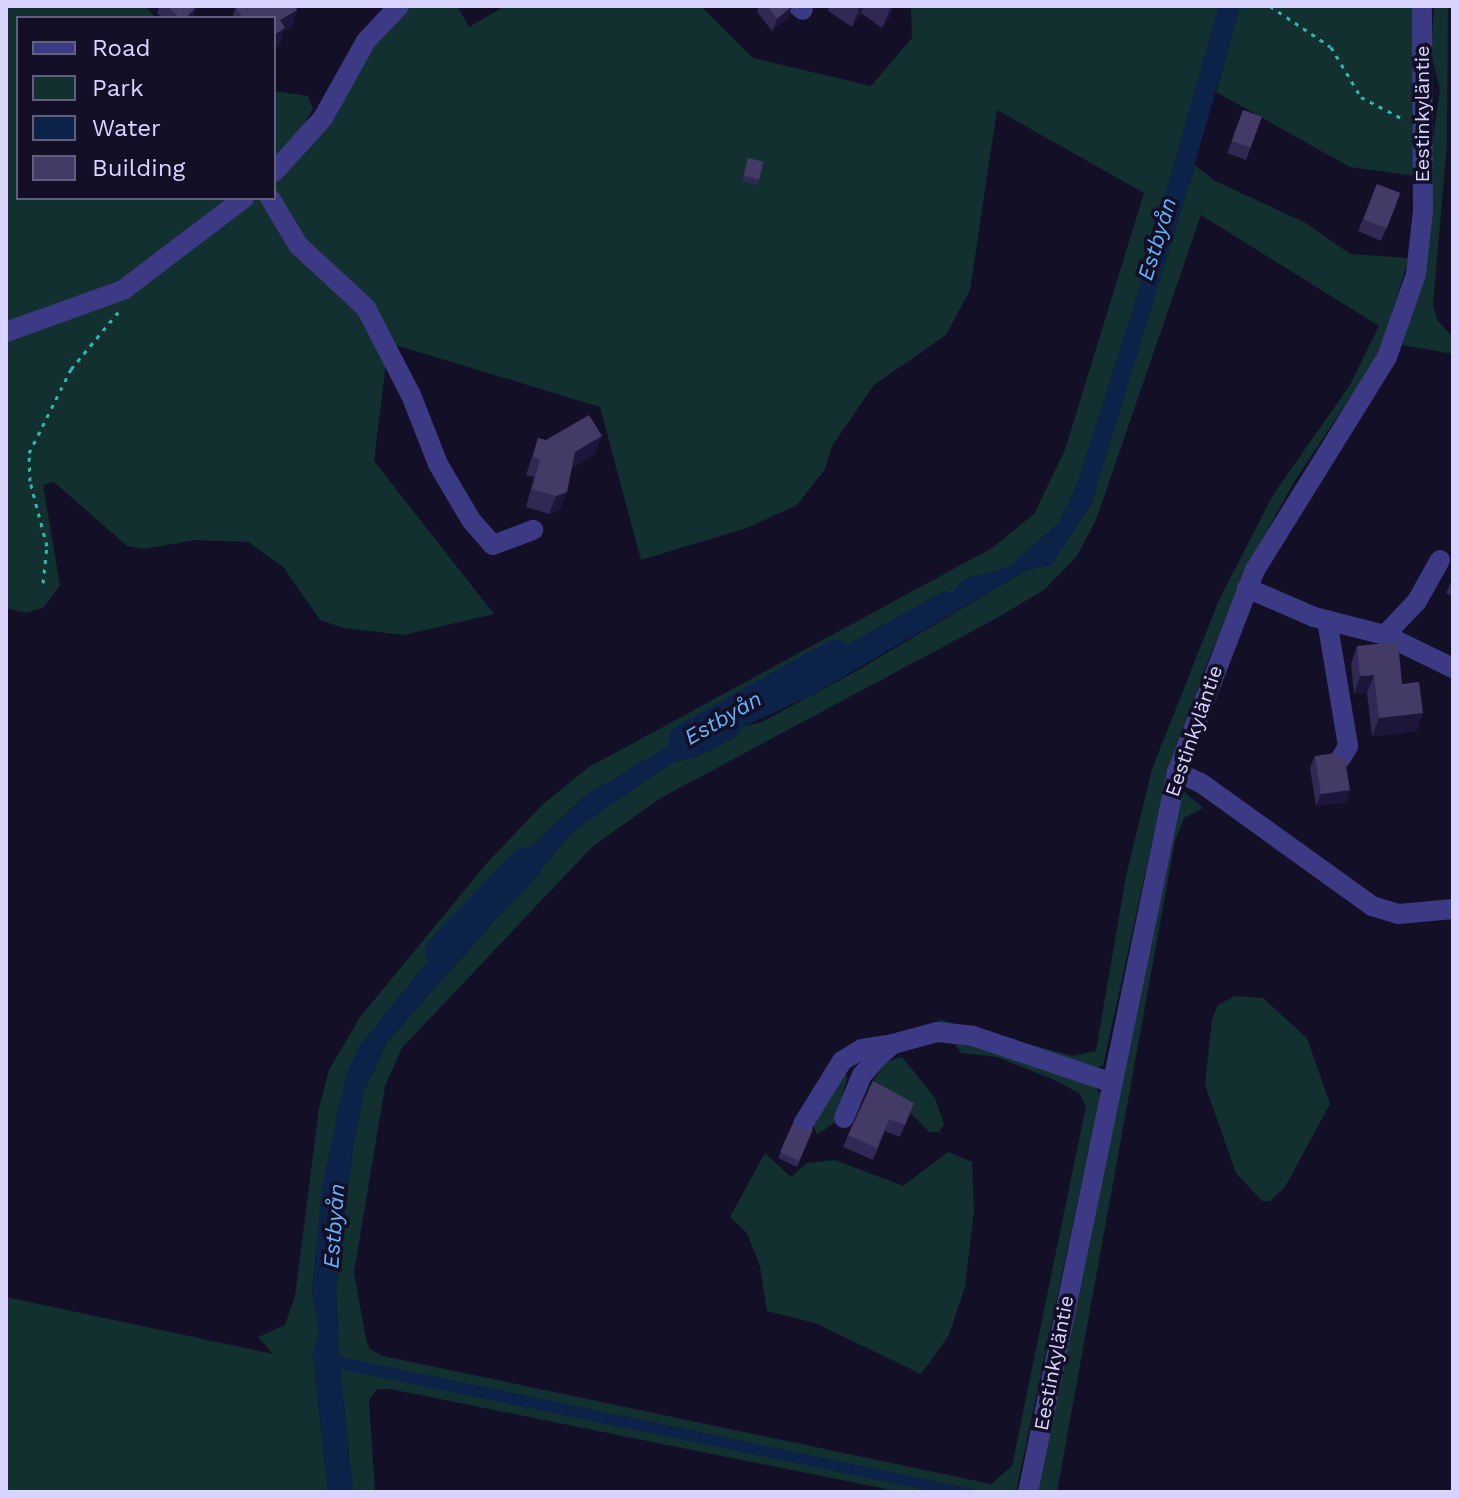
<!DOCTYPE html>
<html>
<head>
<meta charset="utf-8">
<style>
  body { margin:0 }
  #map { position:relative; width:1459px; height:1498px; overflow:hidden; background:#130f26; font-family:"Work Sans",sans-serif }
  div>[style] { position:absolute }
  .green>* { inset:0; background:#12302f }
  .water>* { inset:0; background:#0c2248 }
  .river>* { height:34px; margin:-17px; padding:0 17px; transform-origin:17px; border-radius:17px; background:#0c2248 }
  .path>* { height:3px; margin-top:-1.5px; transform-origin:0; background:repeating-linear-gradient(90deg,#2fb8b0 0 4px,transparent 0 10px) }
  .minor>* { height:20px; margin:-10px; padding:0 10px; transform-origin:10px; border-radius:10px; background:#3d3a85 }
  .wall>* { inset:0; background:#312854; transform-origin:0 0 }
  .shaded-wall>* { inset:0; background:#1d163a }
  .building>* { inset:0; background:#433a66; transform-origin:0 0 }
  span { translate:-50% -50%; white-space:nowrap; text-align:center; line-height:1.15; -webkit-text-stroke:7px #130f26; paint-order:stroke }
  .street-label { font-size:20px; color:#d9d4ff }
  .water-label { font-size:22px; color:#62b6ff; font-style:italic }
  .frame { position:absolute; inset:0; border:8px solid #d9d4ff; pointer-events:none }
  .legend { position:absolute; left:16px; top:16px; width:260px; height:184px; box-sizing:border-box; background:#130f26; border:2px solid #625e7d; margin:0; padding:10px 14px; list-style:none; font-size:24px; color:#d9d4ff }
  .legend li { display:flex; align-items:center; gap:16px; height:40px }
  .legend b { width:40px; border:2px solid #625e7d }
</style>
</head>
<body>
<div id="map">
  <div class="green">
    <i style="clip-path:polygon(6px 6px,145px 6px,156px 18px,18px 18px,18px 198px,229px 198px,116px 284px,6px 323px)"></i>
    <i style="clip-path:polygon(407px 6px,457px 6px,469px 27px,505px 6px,701px 6px,753px 58px,871px 86px,912px 38px,911px 6px,1219px 6px,1134px 306px,1078px 482px,1060px 522px,1010px 567px,965px 579px,952px 593px,945px 591px,808px 667px,763px 702px,743px 708px,585px 796px,514px 862px,489px 903px,437px 950px,360px 1046px,338px 1110px,312px 1290px,319px 1332px,313px 1355px,328px 1492px,6px 1492px,6px 1297px,273px 1354px,258px 1337px,285px 1325px,295px 1296px,319px 1108px,329px 1070px,360px 1017px,487px 863px,542px 805px,589px 767px,992px 548px,1034px 514px,1065px 450px,1144px 193px,997px 110px,970px 290px,946px 335px,874px 385px,832px 446px,825px 469px,797px 505px,747px 528px,641px 560px,600px 407px,389px 343px,300px 236px,274px 191px,274px 178px,374px 40px)"></i>
    <i style="clip-path:polygon(1240px 6px,1418px 6px,1415px 176px,1350px 167px,1216px 92px)"></i>
    <i style="clip-path:polygon(1434px 6px,1448px 6px,1447px 144px,1433px 305px,1437px 320px,1453px 337px,1453px 354px,1402px 345px,1427px 257px,1430px 160px,1440px 90px,1431px 53px)"></i>
    <i style="clip-path:polygon(274px 91px,308px 96px,313px 109px,298px 135px,274px 159px)"></i>
    <i style="clip-path:polygon(1195px 165px,1215px 181px,1306px 223px,1350px 254px,1409px 258px,1379px 354px,1294px 482px,1252px 558px,1205px 668px,1162px 796px,1103px 1066px,1093px 1068px,945px 1029px,938px 1019px,1072px 1056px,1096px 1051px,1126px 876px,1152px 769px,1219px 600px,1273px 495px,1350px 385px,1379px 326px,1201px 215px,1096px 520px,1077px 556px,1044px 590px,995px 619px,659px 799px,592px 847px,402px 1048px,385px 1086px,354px 1272px,366px 1339px,370px 1349px,383px 1356px,991px 1484px,1012px 1466px,1086px 1106px,1079px 1093px,1052px 1079px,997px 1057px,961px 1053px,951px 1038px,1095px 1085px,1100px 1095px,1016px 1492px,985px 1492px,339px 1357px,336px 1288px,353px 1147px,364px 1091px,387px 1042px,575px 830px,625px 792px,674px 762px,699px 756px,735px 737px,742px 727px,762px 722px,858px 670px,1027px 570px,1051px 565px,1091px 504px)"></i>
    <i style="clip-path:polygon(255px 198px,264px 198px,358px 310px,387px 355px,374px 461px,494px 614px,404px 635px,343px 628px,320px 620px,284px 568px,249px 542px,194px 540px,144px 549px,127px 546px,54px 482px,43px 485px,60px 585px,44px 607px,27px 613px,6px 608px,6px 339px,58px 324px,131px 294px)"></i>
    <i style="clip-path:polygon(1182px 790px,1203px 808px,1184px 818px,1175px 841px,1057px 1492px,1037px 1492px)"></i>
    <i style="clip-path:polygon(1235px 996px,1263px 998px,1307px 1038px,1330px 1104px,1285px 1187px,1270px 1201px,1262px 1201px,1236px 1173px,1205px 1085px,1212px 1019px,1218px 1005px)"></i>
    <i style="clip-path:polygon(902px 1057px,935px 1098px,944px 1124px,939px 1132px,930px 1132px,891px 1095px,867px 1090px,886px 1062px)"></i>
    <i style="clip-path:polygon(844px 1070px,847px 1079px,834px 1123px,817px 1135px,811px 1120px)"></i>
    <i style="clip-path:polygon(948px 1152px,972px 1162px,974px 1211px,965px 1287px,949px 1335px,921px 1374px,815px 1323px,767px 1311px,760px 1266px,747px 1233px,730px 1217px,765px 1153px,791px 1177px,807px 1163px,835px 1160px,903px 1186px)"></i>
    <i style="clip-path:polygon(340px 1369px,366px 1370px,936px 1492px,901px 1492px,390px 1389px,377px 1389px,369px 1400px,375px 1492px,353px 1492px)"></i>
  </div>
  <div class="water">
    <i style="clip-path:polygon(1219px 6px,1240px 6px,1185px 198px,1091px 504px,1051px 565px,1027px 570px,810px 696px,742px 727px,735px 737px,699px 756px,674px 762px,575px 830px,387px 1042px,364px 1091px,353px 1147px,336px 1288px,339px 1357px,985px 1492px,936px 1492px,340px 1369px,353px 1492px,328px 1492px,313px 1354px,319px 1332px,312px 1290px,322px 1187px,346px 1075px,360px 1046px,437px 950px,489px 903px,514px 862px,585px 796px,689px 733px,763px 702px,808px 667px,945px 591px,952px 593px,965px 579px,1010px 567px,1059px 522px,1078px 482px,1134px 306px)"></i>
  </div>
  <div class="river">
    <i style="left:686px;top:740px;width:171px;rotate:-29.1deg"></i>
    <i style="left:442px;top:951px;width:120px;rotate:-46deg"></i>
  </div>
  <div class="path">
    <i style="left:1270px;top:6px;width:73px;rotate:33.9deg"></i>
    <i style="left:1331px;top:47px;width:58px;rotate:59deg"></i>
    <i style="left:1361px;top:97px;width:50px;rotate:27.6deg"></i>
    <i style="left:43px;top:583px;width:37px;rotate:-84deg"></i>
    <i style="left:47px;top:546px;width:67px;rotate:-104.7deg"></i>
    <i style="left:30px;top:481px;width:28px;rotate:-92deg"></i>
    <i style="left:29px;top:453px;width:94px;rotate:-63.4deg"></i>
    <i style="left:71px;top:369px;width:77px;rotate:-50.3deg"></i>
  </div>
  <div class="minor">
    <i style="left:798px;top:6px;width:6px;rotate:39deg"></i>
    <i style="left:274px;top:172px;width:73px;rotate:-47.8deg"></i>
    <i style="left:323px;top:118px;width:88px;rotate:-60.8deg"></i>
    <i style="left:366px;top:41px;width:48px;rotate:-46.7deg"></i>
    <i style="left:270px;top:198px;width:55px;rotate:59.2deg"></i>
    <i style="left:298px;top:245px;width:93px;rotate:42.8deg"></i>
    <i style="left:366px;top:308px;width:98px;rotate:62.7deg"></i>
    <i style="left:411px;top:395px;width:74px;rotate:68.6deg"></i>
    <i style="left:438px;top:464px;width:65px;rotate:59.5deg"></i>
    <i style="left:471px;top:520px;width:33px;rotate:49deg"></i>
    <i style="left:493px;top:545px;width:43px;rotate:-20.6deg"></i>
    <i style="left:6px;top:332px;width:124px;rotate:-19.7deg"></i>
    <i style="left:123px;top:290px;width:152px;rotate:-37.2deg"></i>
    <i style="left:1247px;top:588px;width:73px;rotate:23.4deg"></i>
    <i style="left:1314px;top:617px;width:73px;rotate:14.2deg"></i>
    <i style="left:1385px;top:635px;width:47px;rotate:-46.7deg"></i>
    <i style="left:1417px;top:601px;width:47px;rotate:-60.7deg"></i>
    <i style="left:1327px;top:620px;width:128px;rotate:80.5deg"></i>
    <i style="left:1348px;top:746px;width:14px;rotate:120deg"></i>
    <i style="left:1385px;top:635px;width:76px;rotate:25.9deg"></i>
    <i style="left:1177px;top:772px;width:26px;rotate:25deg"></i>
    <i style="left:1201px;top:783px;width:211px;rotate:35.7deg"></i>
    <i style="left:1372px;top:906px;width:28px;rotate:17deg"></i>
    <i style="left:1399px;top:914px;width:54px;rotate:-5.3deg"></i>
    <i style="left:844px;top:1118px;width:47px;rotate:-67.3deg"></i>
    <i style="left:862px;top:1075px;width:25px;rotate:-48deg"></i>
    <i style="left:879px;top:1056px;width:18px;rotate:-41deg"></i>
    <i style="left:893px;top:1044px;width:46px;rotate:-15.3deg"></i>
    <i style="left:937px;top:1032px;width:36px;rotate:6deg"></i>
    <i style="left:973px;top:1036px;width:145px;rotate:18.6deg"></i>
    <i style="left:803px;top:1124px;width:74px;rotate:-58.2deg"></i>
    <i style="left:842px;top:1061px;width:23px;rotate:-31deg"></i>
    <i style="left:862px;top:1049px;width:31px;rotate:-9deg"></i>
    <i style="left:1028px;top:1492px;width:735px;rotate:-78.31deg"></i>
    <i style="left:1177px;top:772px;width:217px;rotate:-68.9deg"></i>
    <i style="left:1255px;top:570px;width:251px;rotate:-58.2deg"></i>
    <i style="left:1387px;top:357px;width:88px;rotate:-70.7deg"></i>
    <i style="left:1416px;top:274px;width:63px;rotate:-83.7deg"></i>
    <i style="left:1423px;top:211px;width:205px;rotate:-90.3deg"></i>
  </div>
  <div class="wall">
    <i style="clip-path:polygon(160px 6px,197px 6px,193px 18px,163px 18px,157px 13px)"></i>
    <i style="clip-path:polygon(236px 6px,295px 6px,297px 10px,291px 28px,283px 32px,279px 46px,274px 48px,274px 18px,232px 18px)"></i>
    <i style="clip-path:polygon(759px 6px,792px 6px,788px 18px,772px 31px,757px 12px)"></i>
    <i style="clip-path:polygon(829px 6px,894px 6px,890px 16px,882px 28px,861px 13px,852px 27px,828px 11px)"></i>
    <i style="left:1243px;top:110px;width:20px;height:46px;rotate:20deg"></i>
    <i style="left:748px;top:158px;width:16px;height:24px;rotate:14deg"></i>
    <i style="clip-path:polygon(1377px 184px,1396px 205px,1381px 241px,1358px 231px)"></i>
    <i style="clip-path:polygon(538px 438px,595px 454px,572px 468px,560px 510px,549px 514px,526px 507px,534px 477px,526px 475px)"></i>
    <i style="clip-path:polygon(1453px 577px,1453px 597px,1446px 593px)"></i>
    <i style="clip-path:polygon(1357px 646px,1402px 684px,1423px 713px,1416px 731px,1372px 736px,1367px 693px,1354px 694px,1351px 664px)"></i>
    <i style="clip-path:polygon(1315px 756px,1350px 790px,1346px 802px,1316px 806px,1310px 768px)"></i>
    <i style="clip-path:polygon(914px 1103px,900px 1137px,885px 1131px,873px 1160px,843px 1147px,848px 1135px)"></i>
    <i style="clip-path:polygon(793px 1123px,799px 1129px,813px 1129px,797px 1167px,778px 1158px)"></i>
  </div>
  <div class="shaded-wall">
    <i style="clip-path:polygon(197px 6px,193px 18px,186px 18px)"></i>
    <i style="clip-path:polygon(792px 6px,788px 18px,772px 31px,777px 19px)"></i>
    <i style="clip-path:polygon(860px 6px,864px 6px,861px 13px,852px 27px)"></i>
    <i style="clip-path:polygon(891px 6px,894px 6px,890px 16px,882px 28px)"></i>
    <i style="clip-path:polygon(297px 10px,291px 28px,283px 32px,279px 46px,274px 48px,274px 35px,280px 20px)"></i>
    <i style="clip-path:polygon(602px 436px,595px 454px,568px 470px,575px 452px)"></i>
    <i style="clip-path:polygon(567px 492px,560px 510px,549px 514px,556px 496px)"></i>
    <i style="clip-path:polygon(1374px 675px,1367px 693px,1354px 694px,1360px 676px)"></i>
    <i style="clip-path:polygon(1423px 713px,1416px 731px,1372px 736px,1379px 718px)"></i>
    <i style="clip-path:polygon(1350px 790px,1346px 802px,1316px 806px,1321px 794px)"></i>
  </div>
  <div class="building">
    <i style="clip-path:polygon(167px 6px,197px 6px,186px 18px,180px 18px)"></i>
    <i style="clip-path:polygon(239px 6px,295px 6px,297px 10px,280px 20px,285px 28px,274px 35px,274px 18px,243px 18px,236px 7px)"></i>
    <i style="clip-path:polygon(767px 6px,792px 6px,777px 19px)"></i>
    <i style="left:1243px;top:110px;width:20px;height:33px;rotate:20deg"></i>
    <i style="left:748px;top:158px;width:16px;height:18px;rotate:14deg"></i>
    <i style="left:1377px;top:184px;width:25px;height:38px;rotate:21deg"></i>
    <i style="clip-path:polygon(589px 415px,602px 436px,575px 452px,567px 492px,556px 496px,532px 489px,540px 459px,533px 457px,538px 438px,546px 440px)"></i>
    <i style="clip-path:polygon(1398px 642px,1402px 684px,1419px 682px,1423px 713px,1379px 718px,1374px 675px,1360px 676px,1357px 646px)"></i>
    <i style="clip-path:polygon(1335px 753px,1345px 759px,1350px 790px,1321px 794px,1315px 756px)"></i>
    <i style="clip-path:polygon(873px 1081px,914px 1103px,905px 1125px,889px 1119px,877px 1148px,848px 1135px)"></i>
    <i style="clip-path:polygon(793px 1123px,799px 1129px,813px 1129px,799px 1161px,780px 1152px)"></i>
  </div>
  <div class="street-label">
    <span style="left:1422px;top:114px;rotate:-90deg">Eestinkyläntie</span>
    <span style="left:1194px;top:731px;rotate:-71deg">Eestinkyläntie</span>
    <span style="left:1054px;top:1363px;rotate:-79deg">Eestinkyläntie</span>
  </div>
  <div class="water-label">
    <span style="left:1157px;top:239px;rotate:-73deg">Estbyån</span>
    <span style="left:723px;top:718px;rotate:-30deg">Estbyån</span>
    <span style="left:334px;top:1226px;rotate:-86deg">Estbyån</span>
  </div>
  <div class="frame"></div>
  <ul class="legend">
  <li><b style="height:10px;background:#3d3a85"></b>Road</li>
  <li><b style="height:22px;background:#12302f"></b>Park</li>
  <li><b style="height:22px;background:#0c2248"></b>Water</li>
  <li><b style="height:22px;background:#433a66"></b>Building</li>
  </ul>
</div>
</body>
</html>
